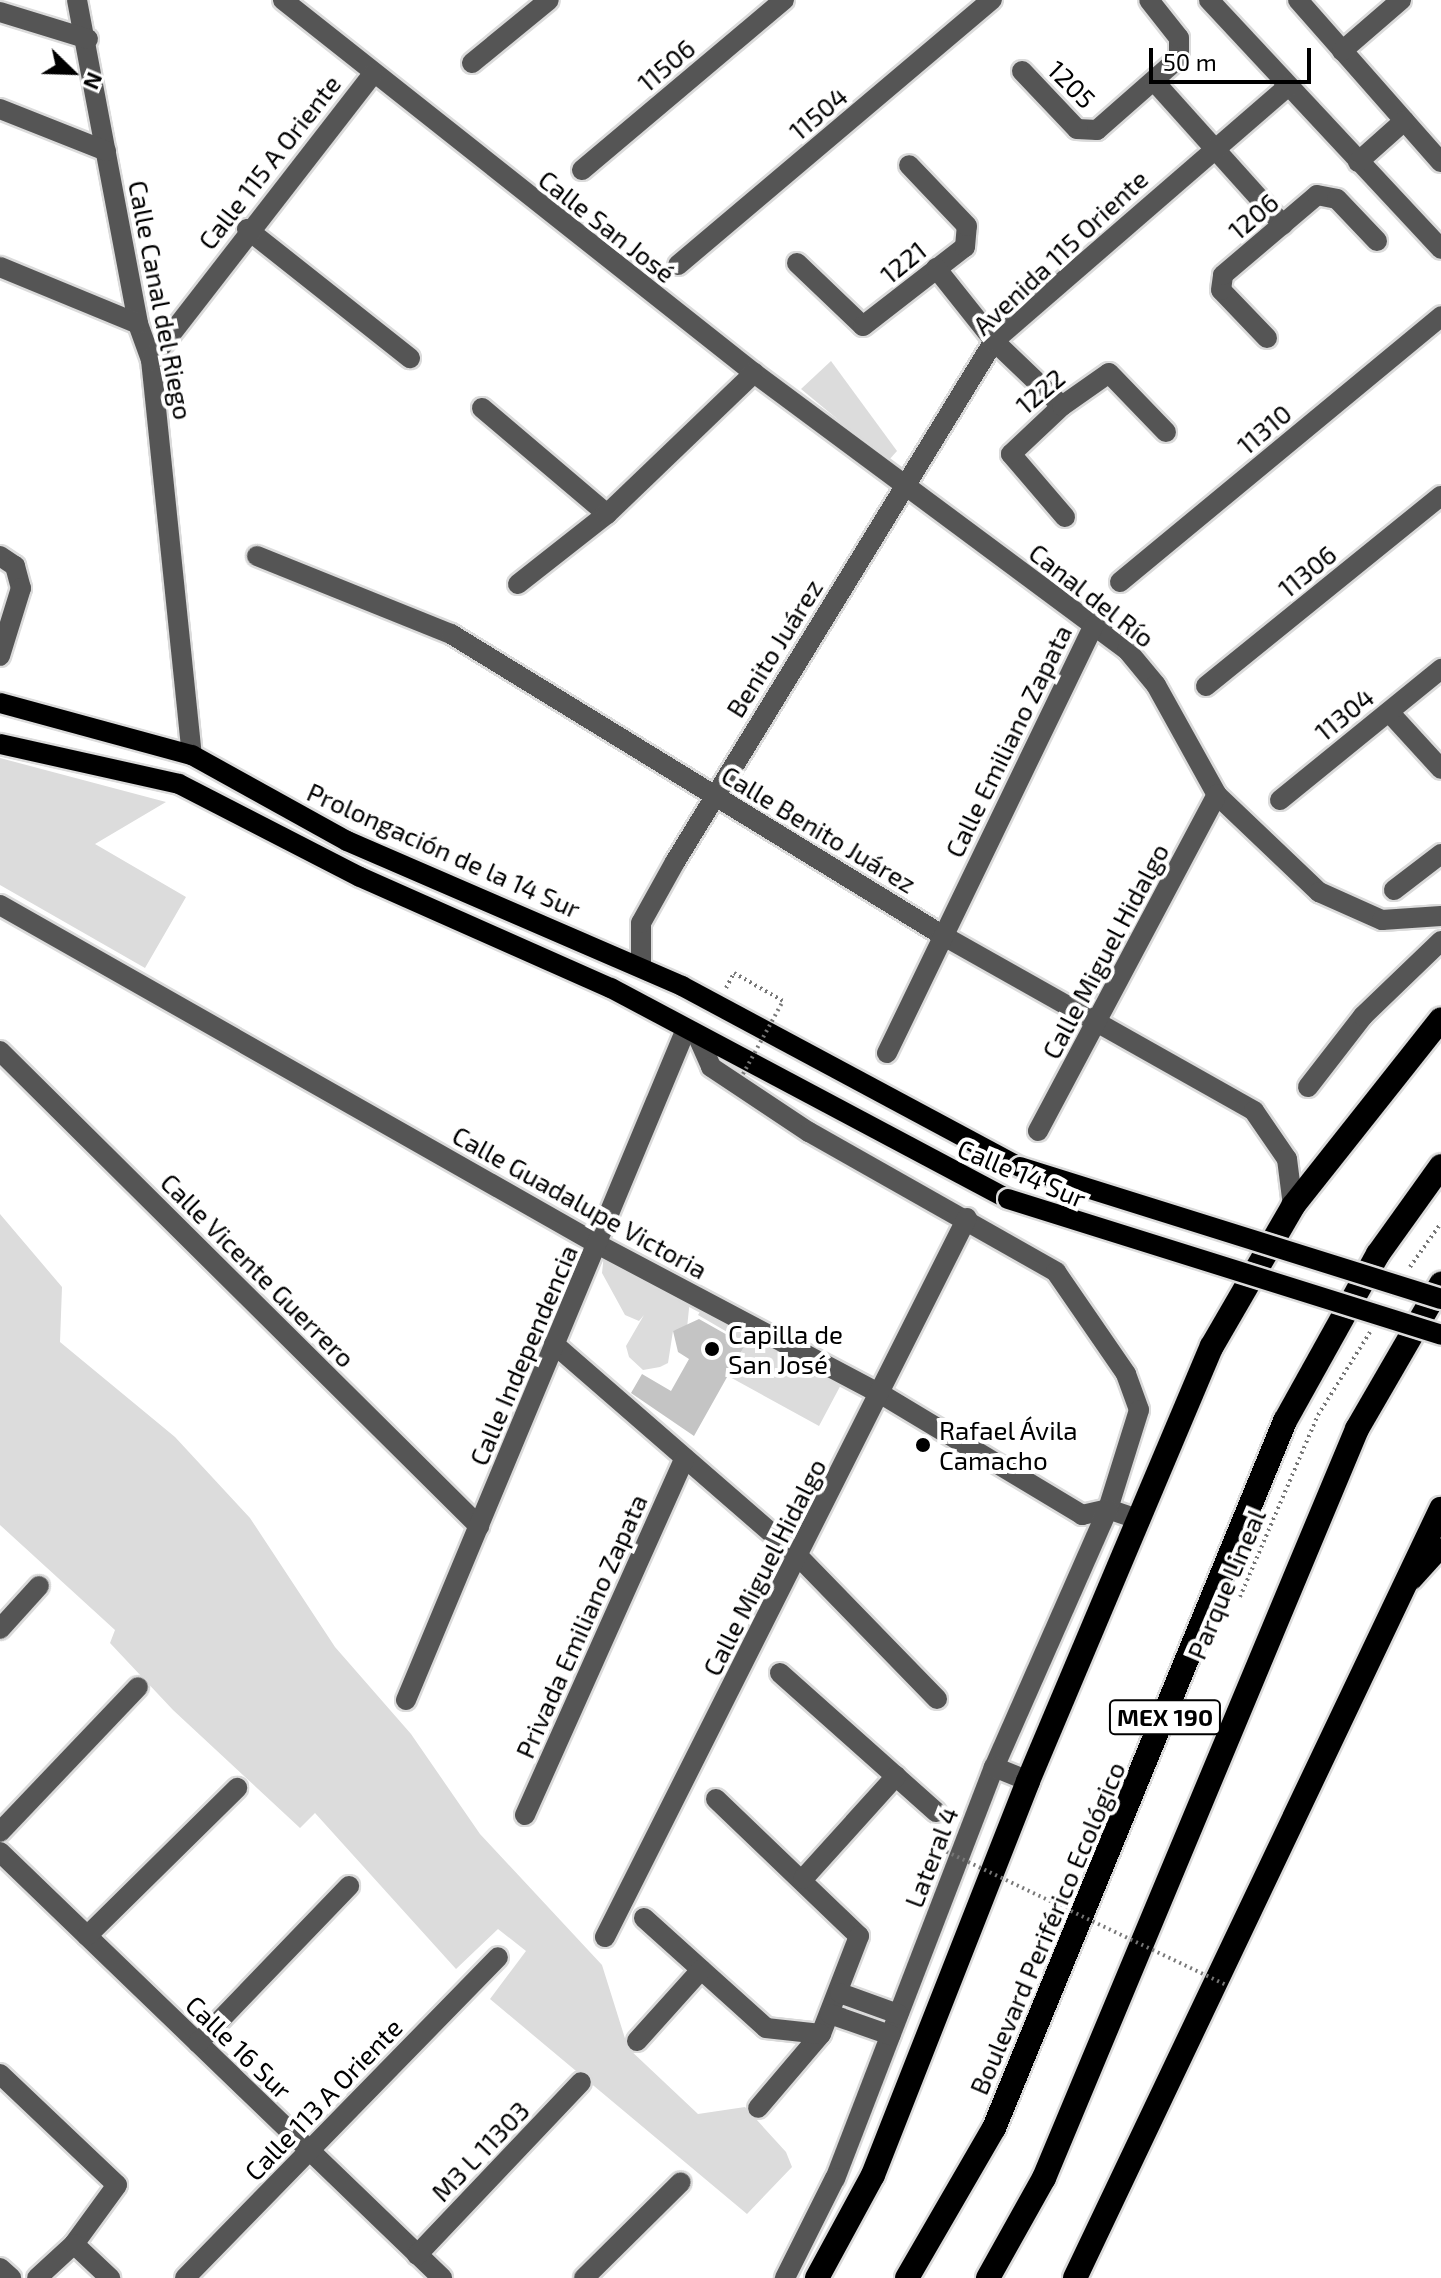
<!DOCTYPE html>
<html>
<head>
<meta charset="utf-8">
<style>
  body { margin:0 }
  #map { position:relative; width:1441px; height:2278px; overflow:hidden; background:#fff; font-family:"Exo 2",sans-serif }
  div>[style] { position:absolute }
  .green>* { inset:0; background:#dcdcdc }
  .building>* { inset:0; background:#c4c4c4 }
  .path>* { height:4px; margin-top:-2px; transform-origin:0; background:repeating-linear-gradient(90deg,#777 0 2px,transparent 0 6px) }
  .roads { filter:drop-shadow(2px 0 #dbdbdb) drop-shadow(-2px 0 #dbdbdb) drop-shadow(0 2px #dbdbdb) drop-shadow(0 -2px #dbdbdb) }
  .minor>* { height:20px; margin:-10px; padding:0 10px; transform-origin:10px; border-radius:10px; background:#555 }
  .major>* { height:20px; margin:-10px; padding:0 10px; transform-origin:10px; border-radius:10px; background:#000 }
  .highway>* { height:24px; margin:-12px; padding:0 12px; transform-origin:12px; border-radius:12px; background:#000 }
  .path-bridge>* { height:4px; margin-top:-2px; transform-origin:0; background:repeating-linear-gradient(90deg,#777 0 2px,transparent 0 6px) }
  .bridges { filter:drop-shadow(2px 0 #dbdbdb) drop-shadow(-2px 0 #dbdbdb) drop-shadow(0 2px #dbdbdb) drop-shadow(0 -2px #dbdbdb) }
  .major-bridge>* { height:20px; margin:-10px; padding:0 10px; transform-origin:10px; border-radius:10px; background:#000 }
  .dots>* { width:22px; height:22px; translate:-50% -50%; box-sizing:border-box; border:4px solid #fff; border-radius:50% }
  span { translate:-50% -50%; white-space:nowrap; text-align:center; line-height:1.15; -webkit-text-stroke:8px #fff; paint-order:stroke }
  .shield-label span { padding:2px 6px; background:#fff; border:2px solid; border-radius:6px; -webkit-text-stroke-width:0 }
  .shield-label { font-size:24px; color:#000; font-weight:700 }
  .street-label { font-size:26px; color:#000 }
  .poi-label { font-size:26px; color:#000 }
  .left { translate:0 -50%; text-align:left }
  .north { position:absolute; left:32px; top:32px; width:80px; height:80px; -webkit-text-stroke:6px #fff; paint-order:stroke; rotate:113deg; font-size:22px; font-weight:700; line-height:32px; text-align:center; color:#000 }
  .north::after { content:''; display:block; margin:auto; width:28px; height:36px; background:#000; clip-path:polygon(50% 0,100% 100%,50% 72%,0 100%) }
  .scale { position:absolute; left:1149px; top:48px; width:162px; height:36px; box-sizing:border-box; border:4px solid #000; border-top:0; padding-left:10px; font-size:24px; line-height:28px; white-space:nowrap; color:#000; -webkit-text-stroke:6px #fff; paint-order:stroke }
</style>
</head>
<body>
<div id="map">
  <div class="green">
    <i style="clip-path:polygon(831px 361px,897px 451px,888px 461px,801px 389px)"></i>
    <i style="clip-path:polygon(0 758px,166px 802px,95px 844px,186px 897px,145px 968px,0 885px)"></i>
    <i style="clip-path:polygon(0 1214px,62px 1287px,60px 1342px,175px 1437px,250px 1518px,335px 1647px,411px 1734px,480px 1834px,602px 1965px,628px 2048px,698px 2114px,745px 2107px,786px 2152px,792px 2167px,747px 2214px,490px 1999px,526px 1951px,498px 1929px,456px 1969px,315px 1813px,300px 1828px,173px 1710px,110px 1643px,115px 1630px,0 1525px)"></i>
    <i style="clip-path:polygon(604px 1254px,690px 1299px,687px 1328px,673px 1331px,668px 1363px,660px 1367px,643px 1370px,629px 1357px,626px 1346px,644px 1315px,639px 1321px,625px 1315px,602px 1273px)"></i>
    <i style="clip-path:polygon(701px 1310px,844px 1379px,819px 1426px,728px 1376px,746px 1343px,698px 1315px)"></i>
  </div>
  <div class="building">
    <i style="clip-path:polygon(699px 1319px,745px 1345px,694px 1436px,631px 1393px,642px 1374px,671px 1391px,689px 1359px,678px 1352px,673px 1331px)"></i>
  </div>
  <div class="path">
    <i style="left:726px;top:988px;width:17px;rotate:-62deg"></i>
    <i style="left:734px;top:973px;width:56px;rotate:29.7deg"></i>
    <i style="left:1410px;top:1267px;width:54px;rotate:-54.8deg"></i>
    <i style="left:1240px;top:1597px;width:198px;rotate:-66.8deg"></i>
    <i style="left:1318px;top:1415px;width:98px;rotate:-57.9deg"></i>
  </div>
  <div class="roads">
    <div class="minor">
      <i style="left:77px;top:0;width:330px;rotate:79.3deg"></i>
      <i style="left:138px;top:324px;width:38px;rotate:70deg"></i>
      <i style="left:151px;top:360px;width:397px;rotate:84.1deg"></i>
      <i style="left:283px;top:0;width:601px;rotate:38.38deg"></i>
      <i style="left:754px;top:373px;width:465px;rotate:36.6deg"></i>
      <i style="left:1127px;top:650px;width:45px;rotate:50.4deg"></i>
      <i style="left:1156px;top:685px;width:126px;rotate:61deg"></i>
      <i style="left:1217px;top:795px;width:141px;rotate:43.6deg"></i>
      <i style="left:1319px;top:892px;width:69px;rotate:24deg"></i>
      <i style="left:1382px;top:920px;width:59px;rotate:-3.9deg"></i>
      <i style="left:1209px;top:0;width:340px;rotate:47deg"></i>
      <i style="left:1298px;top:0;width:216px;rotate:48.6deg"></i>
      <i style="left:0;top:12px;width:92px;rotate:17.1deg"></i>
      <i style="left:1342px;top:51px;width:78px;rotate:-40.8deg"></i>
      <i style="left:472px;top:63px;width:99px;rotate:-39.3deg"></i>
      <i style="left:1022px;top:71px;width:80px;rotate:46.5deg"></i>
      <i style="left:1077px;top:129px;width:20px;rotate:3deg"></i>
      <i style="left:1097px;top:130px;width:109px;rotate:-41.3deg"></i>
      <i style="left:1179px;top:58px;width:20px;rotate:-90deg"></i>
      <i style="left:1179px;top:38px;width:48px;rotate:-128.3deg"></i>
      <i style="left:1154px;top:81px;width:193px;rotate:48.1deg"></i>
      <i style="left:0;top:109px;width:114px;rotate:21.6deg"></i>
      <i style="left:1358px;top:162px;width:62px;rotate:-41.7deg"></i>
      <i style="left:582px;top:170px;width:264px;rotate:-40.1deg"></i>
      <i style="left:247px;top:229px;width:208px;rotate:38.4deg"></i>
      <i style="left:797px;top:263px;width:91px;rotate:43.7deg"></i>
      <i style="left:863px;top:326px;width:129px;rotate:-37.8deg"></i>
      <i style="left:965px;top:247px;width:21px;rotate:-85deg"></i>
      <i style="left:967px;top:226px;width:84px;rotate:-133.6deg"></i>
      <i style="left:678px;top:265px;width:411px;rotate:-40.2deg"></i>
      <i style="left:0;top:267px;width:149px;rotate:22.4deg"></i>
      <i style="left:936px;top:268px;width:93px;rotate:51.5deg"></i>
      <i style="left:994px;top:341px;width:94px;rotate:43.7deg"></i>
      <i style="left:1267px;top:338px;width:66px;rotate:-133.8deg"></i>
      <i style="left:1221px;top:290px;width:15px;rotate:-82deg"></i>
      <i style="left:1223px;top:275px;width:123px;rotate:-40.4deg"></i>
      <i style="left:1317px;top:195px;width:20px;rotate:11deg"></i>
      <i style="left:1337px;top:199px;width:58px;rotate:46.4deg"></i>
      <i style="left:151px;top:360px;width:361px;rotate:-52.2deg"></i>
      <i style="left:482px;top:408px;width:164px;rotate:40.3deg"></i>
      <i style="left:1065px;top:517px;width:83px;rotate:-130.6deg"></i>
      <i style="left:1011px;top:454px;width:70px;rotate:-43.3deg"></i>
      <i style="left:1062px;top:406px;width:57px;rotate:-35.1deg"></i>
      <i style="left:1109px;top:373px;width:82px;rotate:46deg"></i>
      <i style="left:0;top:556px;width:18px;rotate:34deg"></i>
      <i style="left:15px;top:566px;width:23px;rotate:75deg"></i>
      <i style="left:21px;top:588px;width:71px;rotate:107.2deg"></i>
      <i style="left:257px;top:556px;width:209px;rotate:21.9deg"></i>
      <i style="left:451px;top:634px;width:576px;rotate:31.51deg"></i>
      <i style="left:942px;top:935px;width:358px;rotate:29.4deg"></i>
      <i style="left:1254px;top:1111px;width:58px;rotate:55.5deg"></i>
      <i style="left:1287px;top:1159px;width:47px;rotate:82.7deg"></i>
      <i style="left:1120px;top:582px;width:417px;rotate:-39.6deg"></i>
      <i style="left:518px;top:584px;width:113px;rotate:-38.2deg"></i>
      <i style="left:607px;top:514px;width:204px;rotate:-43.8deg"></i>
      <i style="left:1206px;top:686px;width:302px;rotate:-39deg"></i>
      <i style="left:1389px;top:712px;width:77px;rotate:47.6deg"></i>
      <i style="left:1280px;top:800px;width:208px;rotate:-39.1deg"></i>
      <i style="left:1394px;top:890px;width:59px;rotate:-37.5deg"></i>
      <i style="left:0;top:905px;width:689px;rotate:29.58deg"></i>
      <i style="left:599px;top:1245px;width:319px;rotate:27.9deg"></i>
      <i style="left:881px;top:1394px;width:235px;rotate:31deg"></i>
      <i style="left:1082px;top:1515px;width:27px;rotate:-13deg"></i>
      <i style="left:1108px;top:1509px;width:34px;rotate:19deg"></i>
      <i style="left:641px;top:967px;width:44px;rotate:-90deg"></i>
      <i style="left:641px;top:923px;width:70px;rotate:-60.9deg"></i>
      <i style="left:675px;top:862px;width:611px;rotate:-58.52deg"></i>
      <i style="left:994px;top:341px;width:389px;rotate:-40.9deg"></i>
      <i style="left:697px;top:1035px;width:35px;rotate:66deg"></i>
      <i style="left:711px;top:1067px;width:118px;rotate:33.6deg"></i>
      <i style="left:809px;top:1132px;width:284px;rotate:29.5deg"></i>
      <i style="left:1056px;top:1272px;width:124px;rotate:55.5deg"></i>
      <i style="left:1126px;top:1374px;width:38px;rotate:70deg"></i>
      <i style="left:1139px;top:1410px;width:104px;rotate:107.4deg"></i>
      <i style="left:1108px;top:1509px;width:282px;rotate:113.8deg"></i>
      <i style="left:994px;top:1767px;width:441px;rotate:111.1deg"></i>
      <i style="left:835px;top:2178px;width:112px;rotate:116.6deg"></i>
      <i style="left:0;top:1051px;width:675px;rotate:44.76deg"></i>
      <i style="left:887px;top:1053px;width:475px;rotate:-64.2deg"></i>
      <i style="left:1308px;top:1087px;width:90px;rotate:-52.2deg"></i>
      <i style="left:1363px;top:1016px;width:108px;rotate:-43.9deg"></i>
      <i style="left:1038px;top:1131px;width:381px;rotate:-62deg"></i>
      <i style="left:554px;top:1344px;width:325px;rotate:41deg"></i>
      <i style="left:799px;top:1557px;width:198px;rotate:45.8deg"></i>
      <i style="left:0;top:1629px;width:58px;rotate:-47.8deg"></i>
      <i style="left:780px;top:1673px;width:209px;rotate:41.7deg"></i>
      <i style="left:406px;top:1700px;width:727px;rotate:-67.35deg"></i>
      <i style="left:994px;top:1767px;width:37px;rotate:22deg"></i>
      <i style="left:716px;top:1799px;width:198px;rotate:43.8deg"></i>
      <i style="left:859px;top:1936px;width:105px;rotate:111.2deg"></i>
      <i style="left:821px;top:2034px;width:97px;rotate:130.4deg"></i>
      <i style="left:525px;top:1815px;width:391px;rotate:-65.9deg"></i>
      <i style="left:0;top:1832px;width:200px;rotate:-46.4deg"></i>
      <i style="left:0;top:1852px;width:614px;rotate:43.94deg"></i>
      <i style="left:803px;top:1879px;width:139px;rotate:-47.9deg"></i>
      <i style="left:644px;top:1918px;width:164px;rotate:42deg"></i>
      <i style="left:766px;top:2028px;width:55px;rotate:6.2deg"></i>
      <i style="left:87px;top:1936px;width:211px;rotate:-44.6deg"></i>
      <i style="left:605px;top:1937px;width:805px;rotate:-63.28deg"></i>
      <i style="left:840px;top:1993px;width:62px;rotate:19.9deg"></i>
      <i style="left:830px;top:2014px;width:64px;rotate:19.3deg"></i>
      <i style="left:637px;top:2041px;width:96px;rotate:-48deg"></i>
      <i style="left:198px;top:2043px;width:218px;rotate:-46.1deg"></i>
      <i style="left:0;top:2074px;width:161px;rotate:43.5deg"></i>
      <i style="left:117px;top:2185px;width:73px;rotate:126.1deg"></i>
      <i style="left:74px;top:2244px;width:50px;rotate:137.4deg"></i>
      <i style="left:74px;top:2244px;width:50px;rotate:43.4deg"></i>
      <i style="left:417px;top:2255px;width:238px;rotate:-46.5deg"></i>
      <i style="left:0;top:2268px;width:15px;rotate:42deg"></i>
      <i style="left:185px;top:2278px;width:448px;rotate:-45.7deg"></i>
      <i style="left:584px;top:2278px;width:136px;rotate:-44.7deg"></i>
    </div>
    <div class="major">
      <i style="left:0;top:703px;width:199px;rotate:15.2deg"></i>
      <i style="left:192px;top:755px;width:177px;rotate:29deg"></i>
      <i style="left:347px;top:841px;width:365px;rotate:23.4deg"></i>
      <i style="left:682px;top:986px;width:383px;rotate:28.2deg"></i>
      <i style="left:0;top:744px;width:183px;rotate:12.6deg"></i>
      <i style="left:179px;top:784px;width:203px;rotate:27.2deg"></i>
      <i style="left:360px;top:877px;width:274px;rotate:23.9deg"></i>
      <i style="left:611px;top:988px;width:450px;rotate:28deg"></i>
      <i style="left:1412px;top:1580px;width:43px;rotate:-47.8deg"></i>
    </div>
    <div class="highway">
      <i style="left:817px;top:2278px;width:117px;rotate:-61.5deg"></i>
      <i style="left:873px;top:2175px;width:423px;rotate:-68.5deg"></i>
      <i style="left:1028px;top:1781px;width:472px;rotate:-67.1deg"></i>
      <i style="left:1212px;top:1346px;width:162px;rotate:-59.9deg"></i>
      <i style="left:1293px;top:1206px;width:238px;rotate:-51.6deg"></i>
      <i style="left:907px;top:2278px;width:173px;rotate:-59.9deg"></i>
      <i style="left:994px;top:2128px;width:765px;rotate:-67.63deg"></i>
      <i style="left:1285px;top:1421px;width:191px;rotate:-60.9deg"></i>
      <i style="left:1378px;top:1254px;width:108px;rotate:-54.4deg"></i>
      <i style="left:988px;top:2278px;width:115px;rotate:-60.8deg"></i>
      <i style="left:1044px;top:2178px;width:812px;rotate:-67.32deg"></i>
      <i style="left:1357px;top:1429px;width:168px;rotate:-59.9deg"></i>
      <i style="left:1075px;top:2278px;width:852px;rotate:-64.55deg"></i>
    </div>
  </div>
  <div class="path-bridge">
    <i style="left:743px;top:1074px;width:83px;rotate:-61.3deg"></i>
    <i style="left:941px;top:1849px;width:316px;rotate:25.5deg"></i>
  </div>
  <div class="bridges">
    <div class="major-bridge">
      <i style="left:1020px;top:1167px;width:441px;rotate:17.4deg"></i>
      <i style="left:1008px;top:1199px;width:454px;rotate:17.4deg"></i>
    </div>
  </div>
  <div class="dots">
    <i style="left:712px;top:1349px;background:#000"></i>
    <i style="left:923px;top:1445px;background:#000"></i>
  </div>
  <div class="shield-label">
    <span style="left:1165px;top:1717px">MEX 190</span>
  </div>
  <div class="street-label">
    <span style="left:666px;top:65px;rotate:-40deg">11506</span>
    <span style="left:1072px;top:84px;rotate:45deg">1205</span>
    <span style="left:818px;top:113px;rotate:-40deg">11504</span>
    <span style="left:269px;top:162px;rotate:-52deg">Calle 115 A Oriente</span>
    <span style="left:1253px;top:216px;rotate:-40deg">1206</span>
    <span style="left:607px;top:226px;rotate:38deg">Calle San José</span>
    <span style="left:1060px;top:252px;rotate:-43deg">Avenida 115 Oriente</span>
    <span style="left:903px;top:262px;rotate:-39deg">1221</span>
    <span style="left:161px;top:300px;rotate:79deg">Calle Canal del Riego</span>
    <span style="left:1040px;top:391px;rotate:-40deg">1222</span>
    <span style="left:1264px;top:429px;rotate:-40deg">11310</span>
    <span style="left:1307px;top:571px;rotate:-39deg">11306</span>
    <span style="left:1092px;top:595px;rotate:38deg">Canal del Río</span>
    <span style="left:774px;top:648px;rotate:-58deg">Benito Juárez</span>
    <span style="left:1344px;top:714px;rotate:-39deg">11304</span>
    <span style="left:1008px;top:741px;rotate:-64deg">Calle Emiliano Zapata</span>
    <span style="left:819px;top:829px;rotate:31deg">Calle Benito Juárez</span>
    <span style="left:444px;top:850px;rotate:24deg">Prolongación de la 14 Sur</span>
    <span style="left:1105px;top:951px;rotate:-62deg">Calle Miguel Hidalgo</span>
    <span style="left:1022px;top:1173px;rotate:23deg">Calle 14 Sur</span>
    <span style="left:580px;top:1202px;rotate:29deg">Calle Guadalupe Victoria</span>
    <span style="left:258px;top:1270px;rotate:45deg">Calle Vicente Guerrero</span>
    <span style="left:523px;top:1355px;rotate:-67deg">Calle Independencia</span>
    <span style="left:764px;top:1567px;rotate:-63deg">Calle Miguel Hidalgo</span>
    <span style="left:1226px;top:1584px;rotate:-67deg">Parque Lineal</span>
    <span style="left:581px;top:1626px;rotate:-66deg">Privada Emiliano Zapata</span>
    <span style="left:931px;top:1857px;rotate:-69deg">Lateral 4</span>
    <span style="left:1047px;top:1928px;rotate:-67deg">Boulevard Periférico Ecológico</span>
    <span style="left:239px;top:2047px;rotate:44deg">Calle 16 Sur</span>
    <span style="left:323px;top:2099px;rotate:-46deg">Calle 113 A Oriente</span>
    <span style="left:480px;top:2151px;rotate:-46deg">M3 L 11303</span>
  </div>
  <div class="poi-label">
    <span class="left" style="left:728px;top:1349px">Capilla de<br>San José</span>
    <span class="left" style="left:939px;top:1445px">Rafael Ávila<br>Camacho</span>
  </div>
  <div class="north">N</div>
  <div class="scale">50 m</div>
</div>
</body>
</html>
